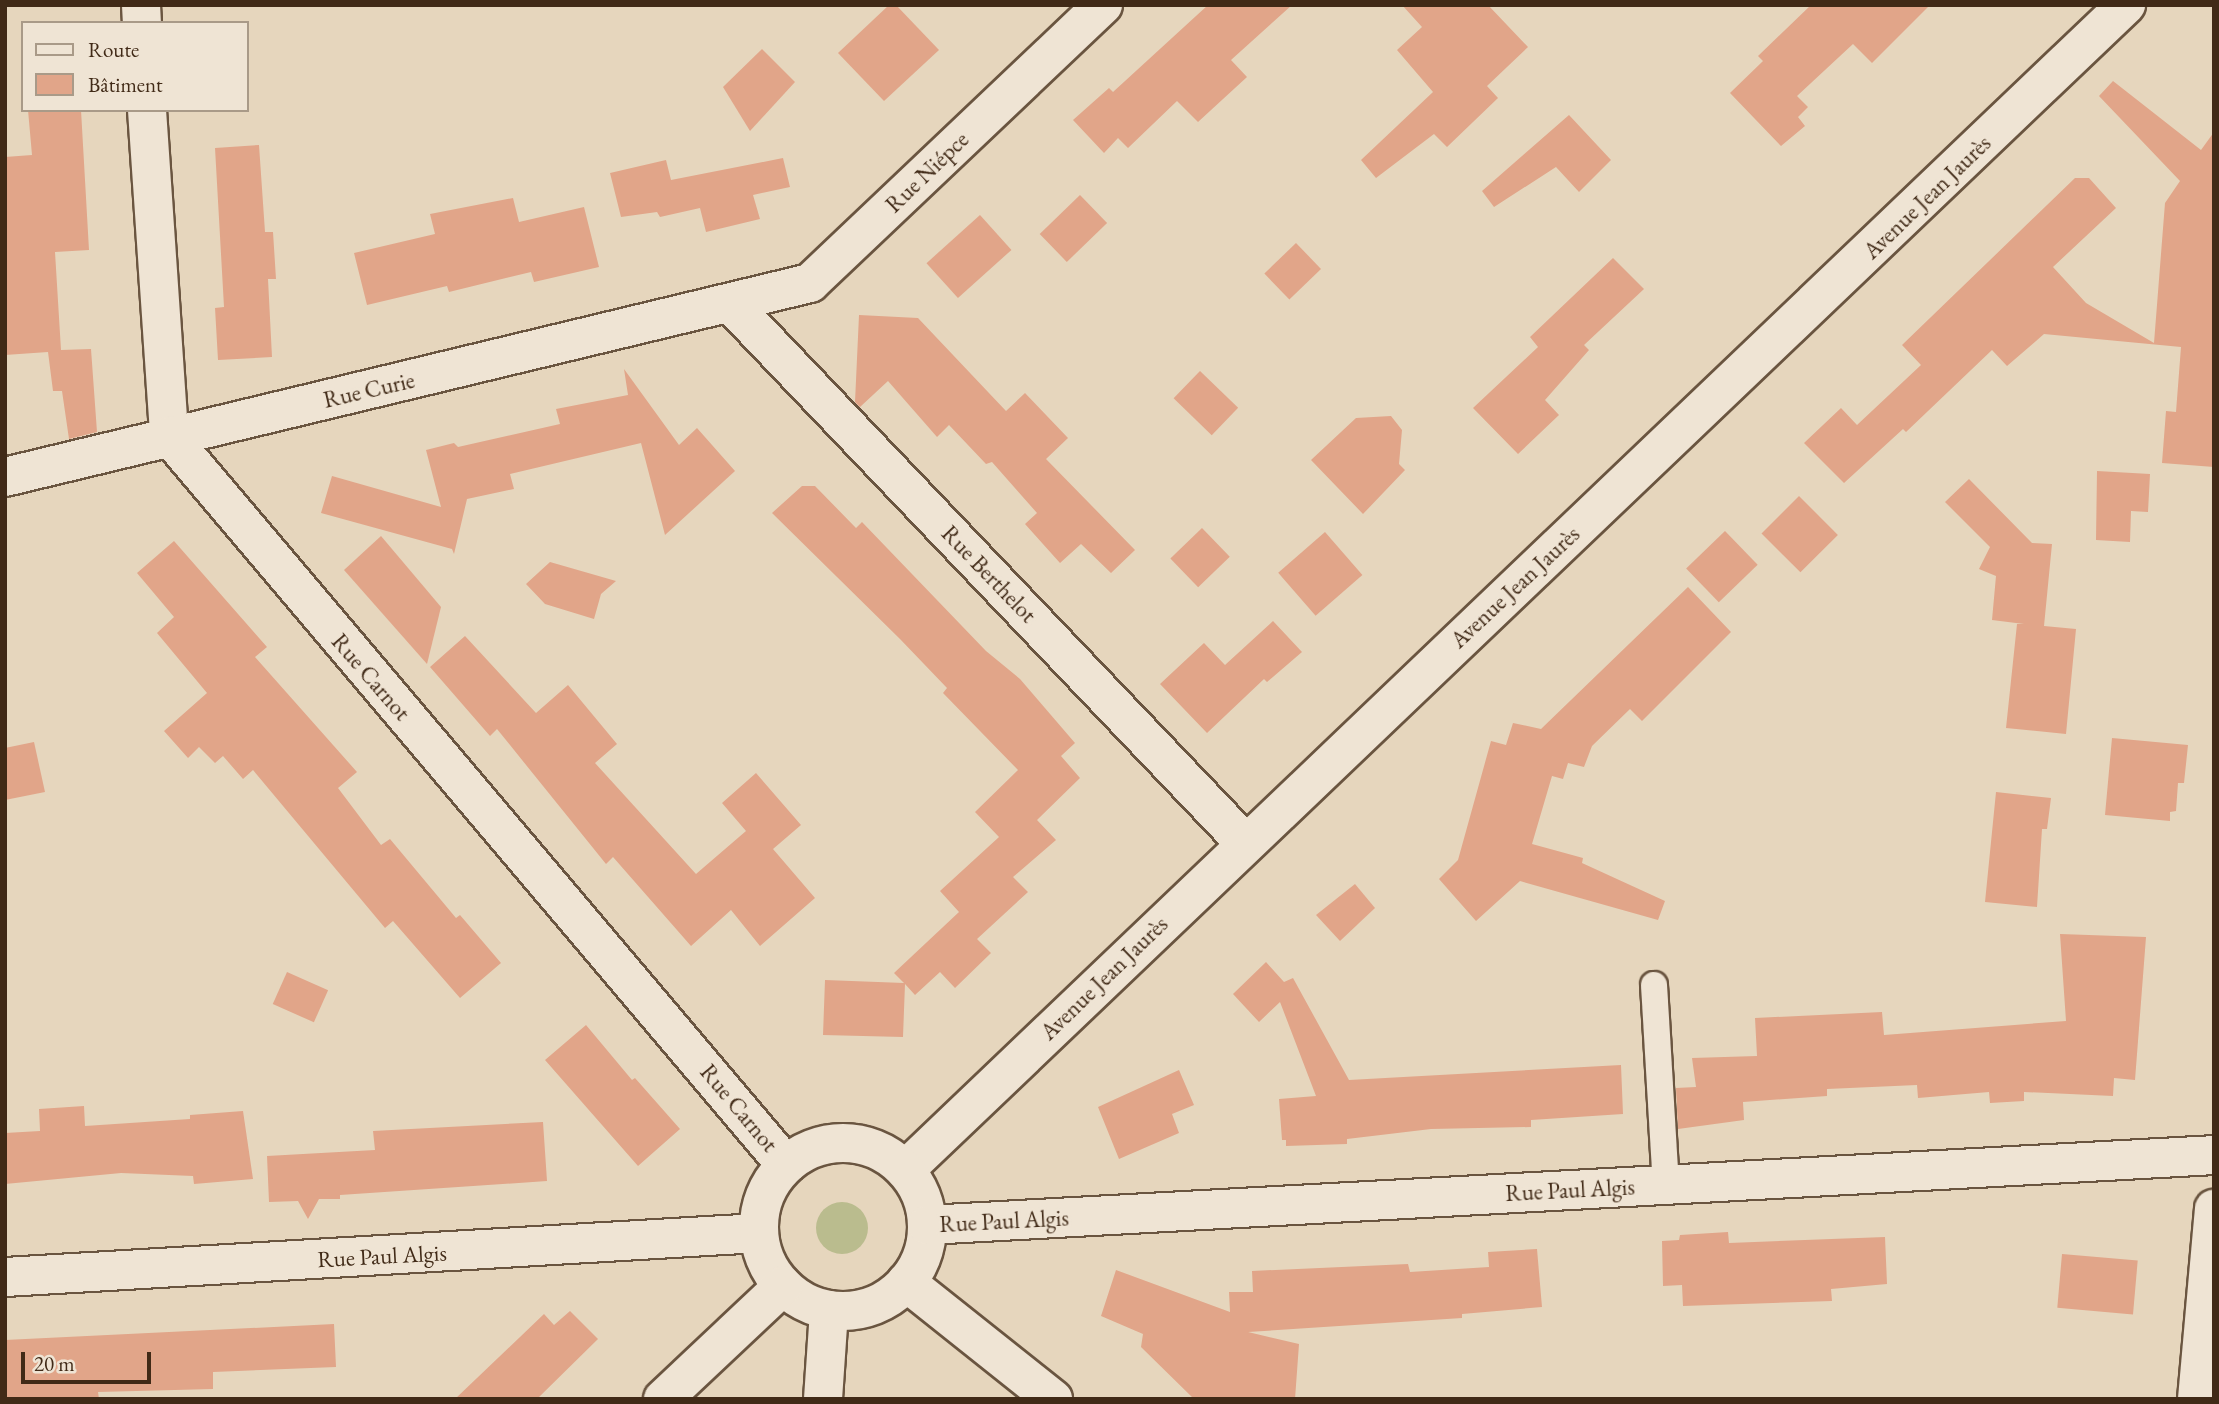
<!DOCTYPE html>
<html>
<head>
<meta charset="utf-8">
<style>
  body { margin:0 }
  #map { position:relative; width:2219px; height:1404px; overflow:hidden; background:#e6d6bd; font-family:"EB Garamond",serif }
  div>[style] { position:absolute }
  .green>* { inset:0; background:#babc8e }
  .round { border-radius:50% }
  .building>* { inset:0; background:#e1a589; transform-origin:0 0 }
  .roads { filter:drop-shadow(2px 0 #6a5540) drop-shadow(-2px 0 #6a5540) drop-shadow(0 2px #6a5540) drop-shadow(0 -2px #6a5540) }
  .service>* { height:26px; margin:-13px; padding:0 13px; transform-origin:13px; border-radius:13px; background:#efe4d4 }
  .minor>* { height:38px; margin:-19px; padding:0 19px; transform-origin:19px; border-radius:19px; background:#efe4d4 }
  .tertiary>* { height:38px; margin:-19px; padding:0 19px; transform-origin:19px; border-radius:19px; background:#efe4d4 }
  .tertiary>.ring { margin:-19px; padding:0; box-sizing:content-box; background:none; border:38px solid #efe4d4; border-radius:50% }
  span { translate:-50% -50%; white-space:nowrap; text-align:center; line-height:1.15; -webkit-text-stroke:6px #efe4d4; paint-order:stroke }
  .street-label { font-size:23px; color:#412a17 }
  .frame { position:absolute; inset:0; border:7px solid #412a17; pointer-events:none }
  .legend { position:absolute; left:21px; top:21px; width:228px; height:91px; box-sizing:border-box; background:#efe4d4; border:2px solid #a99a88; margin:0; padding:9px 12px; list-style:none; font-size:21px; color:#412a17 }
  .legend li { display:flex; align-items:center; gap:14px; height:35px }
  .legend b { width:35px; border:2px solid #a99a88 }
  .scale { position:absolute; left:21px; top:1352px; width:130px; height:32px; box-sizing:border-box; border:4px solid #412a17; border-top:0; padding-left:9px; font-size:21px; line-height:24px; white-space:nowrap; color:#412a17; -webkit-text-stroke:5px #efe4d4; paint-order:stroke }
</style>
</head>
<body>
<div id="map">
  <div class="green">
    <i class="round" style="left:816px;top:1202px;width:52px;height:52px"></i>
  </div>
  <div class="building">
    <i style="clip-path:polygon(889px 5px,896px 5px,939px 50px,884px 101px,838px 53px)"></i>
    <i style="clip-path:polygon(1208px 5px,1292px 5px,1231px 60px,1247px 77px,1198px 122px,1177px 101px,1128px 148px,1118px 138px,1104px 153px,1073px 120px,1109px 88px,1113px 92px)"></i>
    <i style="clip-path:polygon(1402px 5px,1488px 5px,1528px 47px,1487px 86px,1498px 98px,1447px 147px,1434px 134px,1376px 178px,1361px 160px,1433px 92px,1397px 50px,1422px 27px)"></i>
    <i style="clip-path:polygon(1811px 5px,1930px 5px,1872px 63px,1853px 44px,1797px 96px,1808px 107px,1798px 117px,1805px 126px,1781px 146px,1730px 93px,1763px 61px,1758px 56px)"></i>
    <i style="clip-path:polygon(762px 49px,795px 82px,750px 131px,723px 87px)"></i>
    <i style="clip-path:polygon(2113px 81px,2201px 150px,2214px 132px,2214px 467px,2162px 463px,2166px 411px,2176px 412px,2181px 347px,2044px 334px,2007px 366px,1992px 350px,1906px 432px,1903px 429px,1844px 483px,1804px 443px,1841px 408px,1857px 425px,1921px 365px,1902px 345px,2075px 178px,2089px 178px,2116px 208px,2053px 267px,2086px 303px,2154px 343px,2165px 203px,2180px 181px,2099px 96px)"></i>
    <i style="clip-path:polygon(28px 110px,81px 110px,89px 250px,55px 252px,61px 350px,91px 349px,97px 432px,69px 439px,62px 391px,53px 391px,48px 352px,5px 355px,5px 157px,32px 155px)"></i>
    <i style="clip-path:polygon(1569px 115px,1611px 160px,1579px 192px,1556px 167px,1494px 207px,1482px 191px)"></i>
    <i style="clip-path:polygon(259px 145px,265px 232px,273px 232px,276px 279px,268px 279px,272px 357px,218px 360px,215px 308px,224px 307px,215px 148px)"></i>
    <i style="clip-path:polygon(783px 158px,790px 187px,753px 195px,760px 219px,706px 232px,700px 208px,660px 217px,657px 212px,621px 217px,610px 173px,666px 160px,671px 180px)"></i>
    <i style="left:1080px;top:195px;width:39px;height:56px;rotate:46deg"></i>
    <i style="clip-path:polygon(513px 198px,519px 222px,584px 207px,599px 267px,534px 282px,531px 272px,449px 292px,447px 286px,367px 305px,354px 253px,435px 234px,430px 214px)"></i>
    <i style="left:980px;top:215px;width:47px;height:72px;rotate:48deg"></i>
    <i style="left:1296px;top:243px;width:36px;height:44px;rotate:46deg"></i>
    <i style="clip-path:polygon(1613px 258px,1644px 289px,1584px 345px,1589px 350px,1545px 400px,1559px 415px,1518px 454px,1473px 408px,1538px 347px,1530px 337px)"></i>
    <i style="clip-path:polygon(859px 315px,918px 318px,1006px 411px,1025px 393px,1068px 438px,1046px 459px,1135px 550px,1111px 573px,1081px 544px,1060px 563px,1025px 524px,1037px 513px,992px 462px,986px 464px,949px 425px,937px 437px,888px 381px,860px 407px,855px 402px)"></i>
    <i style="clip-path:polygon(624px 369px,679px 445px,697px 428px,735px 471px,665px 535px,641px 443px,510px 474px,514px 489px,467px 499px,454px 554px,452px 549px,321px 513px,332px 476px,441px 507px,426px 450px,454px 443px,458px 447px,560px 424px,556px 409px,628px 395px)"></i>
    <i style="left:1200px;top:371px;width:53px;height:38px;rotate:44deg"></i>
    <i style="clip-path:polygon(1391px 416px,1402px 430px,1399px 464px,1405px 470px,1363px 514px,1311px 460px,1356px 418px)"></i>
    <i style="clip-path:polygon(2097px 471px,2150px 474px,2148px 512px,2131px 511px,2130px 542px,2096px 540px)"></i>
    <i style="clip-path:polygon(1969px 479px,2032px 543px,2052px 544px,2044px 626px,2076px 629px,2066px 734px,2006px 728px,2017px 624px,2024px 624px,1992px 620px,1996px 576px,1979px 569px,1990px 547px,1945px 502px)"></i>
    <i style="clip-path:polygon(802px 486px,815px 486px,856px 528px,862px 522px,986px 651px,1020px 679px,1075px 743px,1061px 756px,1080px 778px,1037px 820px,1056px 840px,1013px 877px,1028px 892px,977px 939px,991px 953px,955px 988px,940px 972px,915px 995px,905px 984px,903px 1037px,823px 1035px,825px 980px,904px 983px,894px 973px,959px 912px,940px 891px,999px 837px,975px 812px,1018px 770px,943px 693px,947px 688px,900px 639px,772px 513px)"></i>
    <i style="left:1799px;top:496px;width:55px;height:53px;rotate:45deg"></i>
    <i style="left:1202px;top:528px;width:40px;height:44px;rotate:46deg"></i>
    <i style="left:1725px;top:531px;width:47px;height:54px;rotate:46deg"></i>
    <i style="left:1325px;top:532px;width:57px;height:62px;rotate:49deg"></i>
    <i style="clip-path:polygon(381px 536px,441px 607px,427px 664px,344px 570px)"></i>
    <i style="clip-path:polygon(174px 541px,267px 647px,255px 657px,357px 772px,338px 788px,381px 845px,390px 839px,456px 918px,460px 915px,501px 963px,460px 998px,393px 921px,385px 928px,253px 770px,243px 779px,223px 756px,215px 763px,199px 747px,188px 758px,164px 731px,207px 693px,157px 633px,174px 617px,137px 573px)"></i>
    <i style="clip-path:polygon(550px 562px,616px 581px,601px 594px,594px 619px,545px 604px,526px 584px)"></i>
    <i style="clip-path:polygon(1688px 587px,1731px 632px,1642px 721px,1630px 709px,1592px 746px,1584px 767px,1568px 763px,1563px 779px,1552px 776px,1532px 844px,1583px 858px,1582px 863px,1665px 901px,1658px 920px,1520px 881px,1476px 921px,1439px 879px,1458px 860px,1491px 741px,1506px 745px,1513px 723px,1541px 729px)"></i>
    <i style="clip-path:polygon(1273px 621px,1302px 652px,1267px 682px,1264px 679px,1207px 733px,1160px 684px,1204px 643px,1225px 665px)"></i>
    <i style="clip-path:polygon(465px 636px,536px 713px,568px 685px,617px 744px,595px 763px,696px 874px,746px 831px,722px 803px,756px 773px,801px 825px,773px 849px,815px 898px,760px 946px,731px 910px,691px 946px,613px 857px,606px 864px,497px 729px,490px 736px,430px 667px)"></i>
    <i style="clip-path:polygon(2112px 738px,2188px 745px,2184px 783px,2178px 783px,2176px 811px,2170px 812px,2170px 821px,2105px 815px)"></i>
    <i style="clip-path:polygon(34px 742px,45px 792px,5px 800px,5px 748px)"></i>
    <i style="clip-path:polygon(1996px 792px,2051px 798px,2047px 829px,2042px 829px,2037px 907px,1985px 902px)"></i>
    <i style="clip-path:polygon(1355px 884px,1375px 908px,1340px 941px,1316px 915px)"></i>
    <i style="clip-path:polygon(2060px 934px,2146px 937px,2135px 1080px,2114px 1078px,2113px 1096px,2024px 1092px,2024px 1101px,1990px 1103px,1989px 1092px,1918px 1098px,1917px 1085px,1827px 1089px,1827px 1096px,1743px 1102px,1744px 1120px,1678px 1129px,1676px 1088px,1696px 1087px,1692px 1058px,1757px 1056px,1755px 1018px,1882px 1012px,1884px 1035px,2066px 1021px)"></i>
    <i style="clip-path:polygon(1266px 962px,1284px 982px,1293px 978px,1349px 1080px,1621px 1065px,1623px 1114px,1531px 1120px,1531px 1127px,1431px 1129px,1347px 1139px,1347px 1144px,1286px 1146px,1286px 1140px,1282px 1140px,1279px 1099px,1316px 1096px,1280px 1002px,1259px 1022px,1233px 994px)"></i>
    <i style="left:287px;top:972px;width:45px;height:35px;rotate:24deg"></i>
    <i style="clip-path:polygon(586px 1025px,632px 1080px,635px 1078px,680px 1129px,638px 1166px,545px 1060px)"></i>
    <i style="clip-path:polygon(1179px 1070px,1194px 1105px,1172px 1114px,1179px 1133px,1119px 1159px,1098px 1107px)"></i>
    <i style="clip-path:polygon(84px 1106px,85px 1126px,190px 1119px,190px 1115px,243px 1111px,253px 1179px,194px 1184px,193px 1176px,121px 1173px,5px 1184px,5px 1133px,40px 1131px,39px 1109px)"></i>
    <i style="clip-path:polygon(543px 1122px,547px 1181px,340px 1195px,340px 1199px,319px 1199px,308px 1219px,298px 1201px,269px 1202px,267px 1156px,375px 1150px,373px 1131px)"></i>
    <i style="clip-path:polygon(1728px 1232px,1729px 1243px,1885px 1237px,1887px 1284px,1831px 1289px,1832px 1301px,1683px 1306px,1682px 1285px,1663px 1286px,1662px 1241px,1679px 1240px,1680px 1235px)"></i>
    <i style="clip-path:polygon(1537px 1249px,1542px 1307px,1462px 1314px,1462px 1318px,1248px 1332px,1299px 1344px,1295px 1399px,1194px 1399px,1141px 1347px,1143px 1334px,1101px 1316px,1116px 1270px,1230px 1312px,1229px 1292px,1253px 1292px,1252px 1271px,1408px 1264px,1410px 1272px,1489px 1267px,1488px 1252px)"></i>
    <i style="left:2062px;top:1254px;width:76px;height:54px;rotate:5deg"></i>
    <i style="clip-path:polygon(570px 1311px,598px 1339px,537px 1399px,455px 1399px,544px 1314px,554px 1325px)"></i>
    <i style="clip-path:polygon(334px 1324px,336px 1367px,213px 1372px,213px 1389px,98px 1392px,99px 1399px,5px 1399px,5px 1340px)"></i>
  </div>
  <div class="roads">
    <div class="service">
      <i style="left:1654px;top:985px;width:200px;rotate:86.6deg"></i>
    </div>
    <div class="minor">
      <i style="left:141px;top:5px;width:18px;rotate:87deg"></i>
      <i style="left:147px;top:110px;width:327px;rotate:86.1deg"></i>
      <i style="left:169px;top:436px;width:955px;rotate:49.76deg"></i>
      <i style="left:732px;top:305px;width:743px;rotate:46.36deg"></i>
      <i style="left:5px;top:477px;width:828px;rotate:-13.55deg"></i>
      <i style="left:810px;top:283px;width:404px;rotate:-43.5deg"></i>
      <i style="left:905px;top:1170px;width:1688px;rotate:-43.66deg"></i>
      <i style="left:5px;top:1277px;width:755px;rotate:-3.34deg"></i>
      <i style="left:906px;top:1282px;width:188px;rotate:38.5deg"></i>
      <i style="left:823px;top:1399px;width:89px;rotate:-86.1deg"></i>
      <i style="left:2197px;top:1399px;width:191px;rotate:-84.9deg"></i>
    </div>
    <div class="tertiary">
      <i class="ring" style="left:759px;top:1143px;width:130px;height:130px"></i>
      <i style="left:927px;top:1225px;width:1289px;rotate:-3.11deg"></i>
      <i style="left:663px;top:1399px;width:165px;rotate:-43.3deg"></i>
    </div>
  </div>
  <div class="street-label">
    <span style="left:927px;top:172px;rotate:-44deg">Rue Niépce</span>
    <span style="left:1927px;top:197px;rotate:-44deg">Avenue Jean Jaurès</span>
    <span style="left:369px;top:390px;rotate:-13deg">Rue Curie</span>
    <span style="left:989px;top:574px;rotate:46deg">Rue Berthelot</span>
    <span style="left:1515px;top:587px;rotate:-43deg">Avenue Jean Jaurès</span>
    <span style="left:371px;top:677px;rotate:49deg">Rue Carnot</span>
    <span style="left:1104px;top:978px;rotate:-44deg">Avenue Jean Jaurès</span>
    <span style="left:739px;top:1108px;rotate:50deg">Rue Carnot</span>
    <span style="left:1570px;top:1190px;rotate:-3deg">Rue Paul Algis</span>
    <span style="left:1004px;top:1221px;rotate:-3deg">Rue Paul Algis</span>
    <span style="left:382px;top:1256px;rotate:-3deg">Rue Paul Algis</span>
  </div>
  <div class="frame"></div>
  <ul class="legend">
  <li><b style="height:9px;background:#efe4d4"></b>Route</li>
  <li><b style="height:19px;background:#e1a589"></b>Bâtiment</li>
  </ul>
  <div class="scale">20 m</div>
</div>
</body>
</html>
